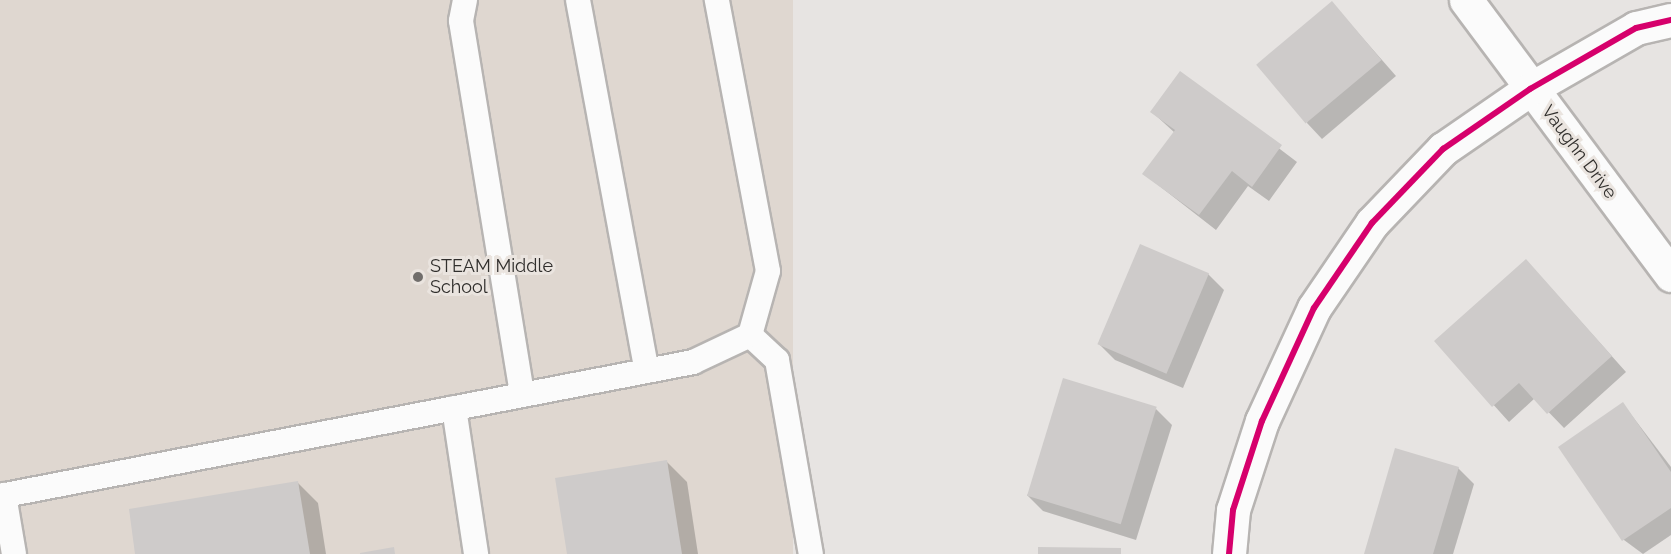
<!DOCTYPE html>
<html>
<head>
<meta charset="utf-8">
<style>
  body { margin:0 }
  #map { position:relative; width:1671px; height:554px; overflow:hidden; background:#e7e4e2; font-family:Raleway,sans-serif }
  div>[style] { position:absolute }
  .built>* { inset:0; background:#dfd7d0; transform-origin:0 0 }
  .shadow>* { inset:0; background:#0003 }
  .building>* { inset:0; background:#cecbca; transform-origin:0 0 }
  .roads { filter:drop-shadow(2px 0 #b7b4b2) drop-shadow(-2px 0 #b7b4b2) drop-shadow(0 2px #b7b4b2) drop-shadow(0 -2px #b7b4b2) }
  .service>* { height:24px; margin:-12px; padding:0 12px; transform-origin:12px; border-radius:12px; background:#fbfbfb }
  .minor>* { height:33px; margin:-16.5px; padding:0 16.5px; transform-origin:16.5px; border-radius:16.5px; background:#fbfbfb }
  .cycleway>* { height:6px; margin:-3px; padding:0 3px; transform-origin:3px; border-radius:3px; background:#d6006c }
  .dots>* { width:16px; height:16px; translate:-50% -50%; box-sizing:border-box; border:3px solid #eae4df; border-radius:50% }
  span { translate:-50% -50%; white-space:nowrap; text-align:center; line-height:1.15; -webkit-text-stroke:6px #eae4df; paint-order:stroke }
  .street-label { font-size:18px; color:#312f2d }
  .poi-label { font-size:18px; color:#312f2d }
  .left { translate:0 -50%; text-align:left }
</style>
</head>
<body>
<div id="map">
  <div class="built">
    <i style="left:0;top:0;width:793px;height:554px"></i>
  </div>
  <div class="shadow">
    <i style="clip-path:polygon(1332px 3px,1396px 76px,1322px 139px,1307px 123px)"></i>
    <i style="clip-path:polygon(1180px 73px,1297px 162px,1269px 201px,1248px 186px,1216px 230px,1144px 174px,1175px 133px,1152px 112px)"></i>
    <i style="clip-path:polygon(1208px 274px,1224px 290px,1183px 388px,1115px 360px,1099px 344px)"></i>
    <i style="clip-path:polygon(1541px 277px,1626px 372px,1564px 428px,1535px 398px,1509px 422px,1436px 341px)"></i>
    <i style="clip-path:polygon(1623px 404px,1671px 467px,1671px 535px,1643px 554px,1624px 540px,1560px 447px)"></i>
    <i style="clip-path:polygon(1156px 409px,1172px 425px,1136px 540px,1043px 511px,1027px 495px)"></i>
    <i style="clip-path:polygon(667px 462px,687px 482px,698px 554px,568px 554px)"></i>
    <i style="clip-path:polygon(1458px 468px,1474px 484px,1453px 554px,1365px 554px)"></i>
    <i style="clip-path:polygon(298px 483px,318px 503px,326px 554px,137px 554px)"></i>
  </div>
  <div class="building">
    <i style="left:1332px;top:1px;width:77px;height:99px;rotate:50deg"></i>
    <i style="clip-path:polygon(1180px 71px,1282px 145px,1252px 187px,1232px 171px,1199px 215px,1142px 174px,1175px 130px,1150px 112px)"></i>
    <i style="left:1140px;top:244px;width:75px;height:109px;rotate:23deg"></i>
    <i style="clip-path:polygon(1526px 259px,1612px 356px,1547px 414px,1519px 383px,1492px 407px,1434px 341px)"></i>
    <i style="left:1063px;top:378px;width:98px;height:123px;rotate:17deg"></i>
    <i style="clip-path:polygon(1623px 402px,1671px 472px,1671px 508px,1622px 541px,1558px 447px)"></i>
    <i style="clip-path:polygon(1395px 448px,1459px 467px,1433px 554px,1364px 554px)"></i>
    <i style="clip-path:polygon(667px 460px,682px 554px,567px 554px,555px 478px)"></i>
    <i style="clip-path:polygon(298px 481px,310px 554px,135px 554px,129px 509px)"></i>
    <i style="clip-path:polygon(394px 547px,395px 554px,360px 554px,360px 553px)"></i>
    <i style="clip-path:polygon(1038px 547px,1121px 548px,1121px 554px,1038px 554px)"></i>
  </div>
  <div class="roads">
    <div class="service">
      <i style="left:465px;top:0;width:21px;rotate:101deg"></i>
      <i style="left:461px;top:21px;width:379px;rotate:80.7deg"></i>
      <i style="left:578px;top:0;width:377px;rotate:79.5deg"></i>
      <i style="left:750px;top:335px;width:37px;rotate:43deg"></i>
      <i style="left:777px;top:360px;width:197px;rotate:80.1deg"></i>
      <i style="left:454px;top:408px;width:148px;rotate:81.4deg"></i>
      <i style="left:4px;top:495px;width:60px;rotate:80.4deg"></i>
      <i style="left:0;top:496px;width:706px;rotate:-10.94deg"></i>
      <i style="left:693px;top:362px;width:63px;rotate:-25.3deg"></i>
      <i style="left:750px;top:335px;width:66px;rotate:-74.3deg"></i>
      <i style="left:768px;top:271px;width:276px;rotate:-100.7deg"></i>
    </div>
    <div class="minor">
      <i style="left:1466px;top:0;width:343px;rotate:53.3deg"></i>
      <i style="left:1229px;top:554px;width:44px;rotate:-84.8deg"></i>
      <i style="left:1233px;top:510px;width:94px;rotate:-72deg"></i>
      <i style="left:1262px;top:421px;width:124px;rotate:-65.3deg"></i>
      <i style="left:1314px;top:308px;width:103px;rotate:-55.7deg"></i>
      <i style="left:1372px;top:223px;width:103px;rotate:-46.2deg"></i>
      <i style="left:1443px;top:149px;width:106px;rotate:-34.6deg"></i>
      <i style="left:1530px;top:89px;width:122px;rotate:-29.9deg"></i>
      <i style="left:1636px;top:28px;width:36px;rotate:-13deg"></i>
    </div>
  </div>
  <div class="cycleway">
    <i style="left:1229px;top:554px;width:44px;rotate:-84.8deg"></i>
    <i style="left:1233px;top:510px;width:94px;rotate:-72deg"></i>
    <i style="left:1262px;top:421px;width:124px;rotate:-65.3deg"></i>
    <i style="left:1314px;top:308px;width:103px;rotate:-55.7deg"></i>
    <i style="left:1372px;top:223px;width:103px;rotate:-46.2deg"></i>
    <i style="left:1443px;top:149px;width:106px;rotate:-34.6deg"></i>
    <i style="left:1530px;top:89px;width:122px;rotate:-29.9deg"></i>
    <i style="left:1636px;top:28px;width:36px;rotate:-13deg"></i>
  </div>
  <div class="dots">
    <i style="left:418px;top:277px;background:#716e6c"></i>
  </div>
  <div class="street-label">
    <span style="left:1579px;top:152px;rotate:53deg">Vaughn Drive</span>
  </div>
  <div class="poi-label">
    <span class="left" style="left:430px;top:277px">STEAM Middle<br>School</span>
  </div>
</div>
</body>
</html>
